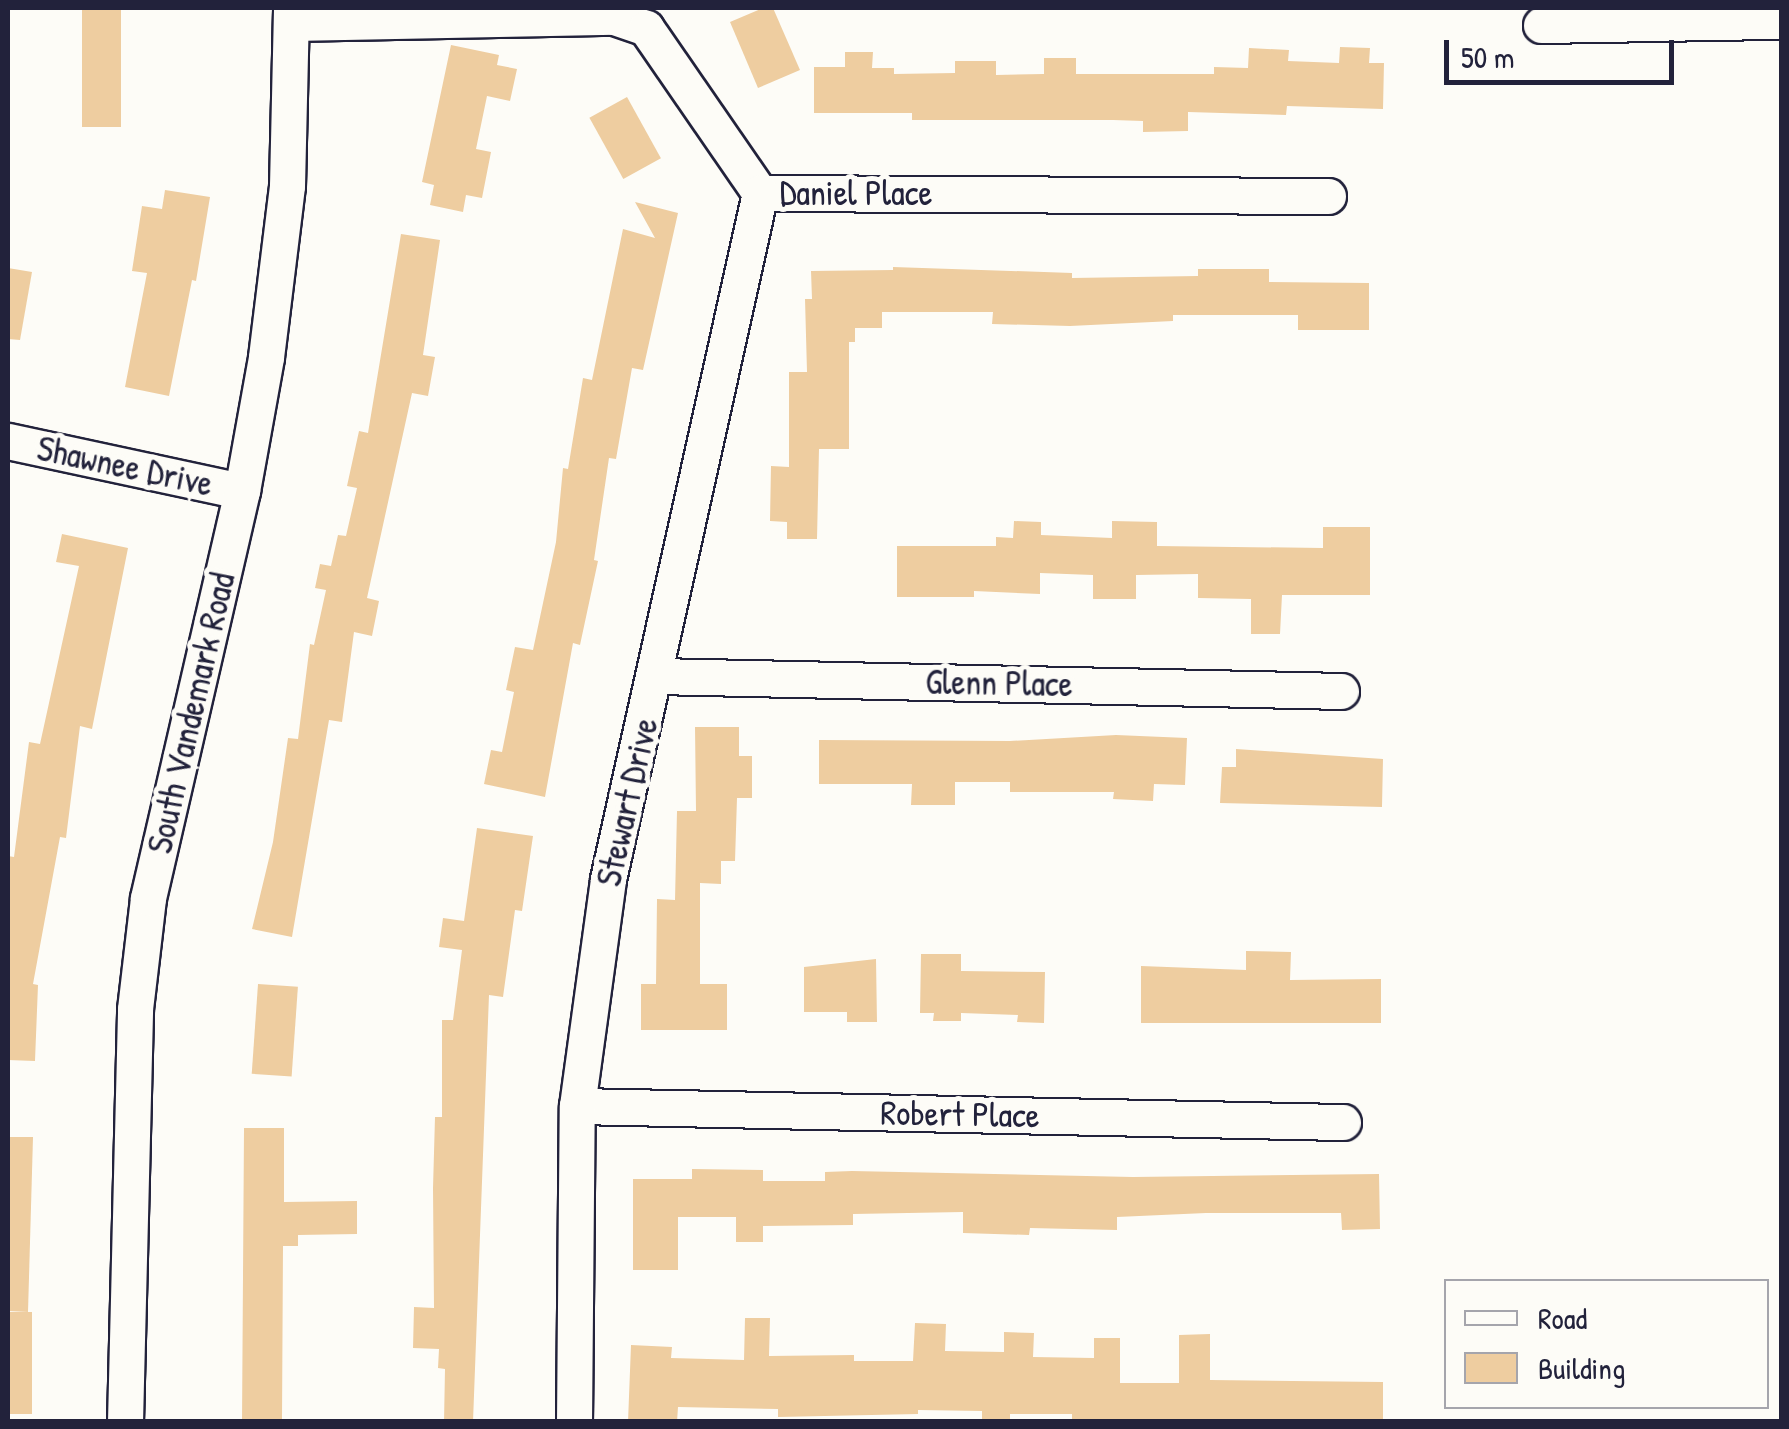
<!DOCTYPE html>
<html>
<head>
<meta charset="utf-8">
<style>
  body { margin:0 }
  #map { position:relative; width:1789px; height:1429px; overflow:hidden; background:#fdfcf7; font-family:"Patrick Hand",sans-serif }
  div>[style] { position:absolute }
  .building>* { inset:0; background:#eecda0; transform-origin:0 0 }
  .roads { filter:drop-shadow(2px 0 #22223b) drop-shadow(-2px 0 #22223b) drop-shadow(0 2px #22223b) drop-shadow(0 -2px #22223b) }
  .minor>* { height:35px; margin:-17.5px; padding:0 17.5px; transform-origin:17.5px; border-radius:17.5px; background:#fdfcf7 }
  span { translate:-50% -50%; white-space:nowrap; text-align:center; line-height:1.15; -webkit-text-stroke:10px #fdfcf7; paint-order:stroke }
  .street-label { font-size:35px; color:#22223b }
  .frame { position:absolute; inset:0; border:10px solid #22223b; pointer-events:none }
  .legend { position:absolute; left:1444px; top:1279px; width:325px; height:130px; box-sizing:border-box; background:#fdfcf7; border:2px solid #a5a5ac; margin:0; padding:12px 18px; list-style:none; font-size:30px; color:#22223b }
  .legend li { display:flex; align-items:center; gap:20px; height:50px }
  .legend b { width:50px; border:2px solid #a5a5ac }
  .scale { position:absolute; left:1444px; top:40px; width:230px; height:45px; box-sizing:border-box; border:5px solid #22223b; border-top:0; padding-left:12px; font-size:30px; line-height:35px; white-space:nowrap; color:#22223b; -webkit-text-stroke:8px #fdfcf7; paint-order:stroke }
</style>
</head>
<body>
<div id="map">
  <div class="building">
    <i style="left:82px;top:8px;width:39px;height:119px"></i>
    <i style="clip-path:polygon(763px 8px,773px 8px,800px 70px,758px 88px,730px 22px)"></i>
    <i style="clip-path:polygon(451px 45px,499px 55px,497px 65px,517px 69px,510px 101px,487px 96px,476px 149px,491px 152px,482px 198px,466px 195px,463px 212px,430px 205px,434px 185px,422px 182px)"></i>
    <i style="clip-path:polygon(1340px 47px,1370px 48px,1369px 63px,1384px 63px,1383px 109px,1287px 106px,1286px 115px,1188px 112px,1188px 131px,1143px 132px,1143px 121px,1113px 120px,912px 120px,912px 113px,814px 113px,814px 67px,845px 67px,845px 52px,873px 52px,872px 68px,894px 68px,894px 74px,955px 73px,955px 61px,996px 61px,996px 75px,1044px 74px,1044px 58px,1076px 58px,1076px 74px,1214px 74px,1214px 67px,1248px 68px,1249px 48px,1289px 50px,1288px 61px,1339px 63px)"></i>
    <i style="left:627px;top:97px;width:70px;height:43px;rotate:61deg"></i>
    <i style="clip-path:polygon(165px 190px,210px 197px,196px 281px,192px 280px,169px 396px,125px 387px,147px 273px,132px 271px,142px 206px,162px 209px)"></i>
    <i style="clip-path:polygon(635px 202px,678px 213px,643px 370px,632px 368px,616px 459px,609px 458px,594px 560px,598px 561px,580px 645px,573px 643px,545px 797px,484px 784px,491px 750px,502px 752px,514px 692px,506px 690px,515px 647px,533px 650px,556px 542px,563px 468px,568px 469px,583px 378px,592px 380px,623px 229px,655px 238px)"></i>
    <i style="clip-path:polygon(401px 234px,440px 240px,423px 355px,435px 357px,428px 396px,412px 393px,367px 598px,379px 601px,372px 636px,354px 632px,342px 722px,329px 720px,292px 937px,252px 929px,273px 842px,288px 738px,298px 739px,310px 644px,314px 645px,326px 590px,315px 588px,320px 564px,331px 566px,338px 535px,346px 536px,357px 488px,347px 486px,359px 431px,368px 433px)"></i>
    <i style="clip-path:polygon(893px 267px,1072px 273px,1072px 278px,1198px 276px,1198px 269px,1269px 269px,1269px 282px,1369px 283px,1369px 330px,1298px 330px,1298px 315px,1173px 315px,1173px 321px,1070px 326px,992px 324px,993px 312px,882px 312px,882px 328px,855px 328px,855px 342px,849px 342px,849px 449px,819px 449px,817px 539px,787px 539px,787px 522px,770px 521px,771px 466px,789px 467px,789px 372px,807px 372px,805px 299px,812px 299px,811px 271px,893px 270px)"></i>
    <i style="clip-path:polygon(8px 268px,32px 272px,20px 340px,8px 339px)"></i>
    <i style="clip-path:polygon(1014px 521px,1041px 522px,1041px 535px,1112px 538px,1112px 521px,1157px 522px,1157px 546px,1323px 548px,1323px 527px,1370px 527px,1370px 595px,1282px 595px,1280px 634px,1251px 634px,1251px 599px,1198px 598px,1198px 574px,1136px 575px,1136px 599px,1093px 599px,1093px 575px,1040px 573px,1040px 594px,974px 591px,974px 597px,897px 597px,897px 546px,996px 546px,996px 537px,1013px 538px)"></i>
    <i style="clip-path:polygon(62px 534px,128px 548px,92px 729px,80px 726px,66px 838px,60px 837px,33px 984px,38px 985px,35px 1061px,8px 1060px,8px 856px,14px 857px,29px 742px,40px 744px,79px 566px,56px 562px)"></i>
    <i style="clip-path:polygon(695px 727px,739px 727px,739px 756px,752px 756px,752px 798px,737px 798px,735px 861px,721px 861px,721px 884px,700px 883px,700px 984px,727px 984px,727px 1030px,641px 1030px,641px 984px,656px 984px,657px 899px,675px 900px,677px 811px,696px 811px)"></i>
    <i style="clip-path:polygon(1116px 735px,1187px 738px,1185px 785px,1154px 784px,1153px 801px,1113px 799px,1114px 792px,1010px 792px,1010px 782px,955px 782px,955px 805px,911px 805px,912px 784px,819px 784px,819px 740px,1010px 741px)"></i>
    <i style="clip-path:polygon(1236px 749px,1383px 759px,1382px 807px,1220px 803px,1222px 767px,1236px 767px)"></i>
    <i style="clip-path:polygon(477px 828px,533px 836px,522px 911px,515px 910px,503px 997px,489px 995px,473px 1422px,444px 1422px,445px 1369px,438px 1368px,439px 1349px,413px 1348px,414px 1307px,434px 1308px,433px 1188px,435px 1117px,442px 1117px,442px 1020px,453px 1020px,462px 950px,439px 947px,443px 918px,464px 921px)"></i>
    <i style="clip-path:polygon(1246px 951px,1291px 952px,1290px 980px,1381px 979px,1381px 1023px,1141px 1023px,1141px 966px,1246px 970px)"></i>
    <i style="clip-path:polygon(921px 954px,961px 954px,961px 971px,1045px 972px,1044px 1023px,1017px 1022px,1018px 1015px,961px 1013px,961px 1021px,933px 1021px,934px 1013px,920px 1013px)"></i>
    <i style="clip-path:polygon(876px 959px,877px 1022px,847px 1022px,847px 1012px,804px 1012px,804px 967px)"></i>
    <i style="left:258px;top:984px;width:40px;height:90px;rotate:4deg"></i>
    <i style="clip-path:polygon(244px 1128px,284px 1128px,284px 1202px,357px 1201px,357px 1234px,298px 1235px,298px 1246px,283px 1246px,282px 1422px,242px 1422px)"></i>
    <i style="clip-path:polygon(8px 1137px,33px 1137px,28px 1312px,8px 1311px)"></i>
    <i style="clip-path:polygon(692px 1169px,763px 1170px,763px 1181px,825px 1181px,825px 1172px,852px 1171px,1133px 1177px,1379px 1174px,1380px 1229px,1342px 1230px,1341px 1213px,1206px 1213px,1117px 1217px,1117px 1230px,1030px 1228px,1029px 1235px,963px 1233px,963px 1212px,853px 1214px,853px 1225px,763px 1226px,763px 1242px,736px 1242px,736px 1217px,678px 1217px,678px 1270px,633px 1270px,633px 1179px,692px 1179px)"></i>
    <i style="left:8px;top:1312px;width:24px;height:102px"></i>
    <i style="clip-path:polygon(745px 1318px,770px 1318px,769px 1356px,854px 1355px,854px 1361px,913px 1361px,915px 1323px,946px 1324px,945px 1351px,1004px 1352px,1004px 1332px,1034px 1333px,1033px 1357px,1094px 1358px,1094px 1338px,1120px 1338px,1120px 1383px,1179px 1383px,1179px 1335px,1210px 1334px,1210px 1380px,1383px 1382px,1383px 1421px,1072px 1422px,1072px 1414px,1010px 1414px,1010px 1421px,982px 1420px,982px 1411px,918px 1410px,918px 1414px,778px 1417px,778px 1409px,678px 1407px,677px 1422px,628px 1422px,631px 1345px,672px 1347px,671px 1358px,744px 1360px)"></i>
  </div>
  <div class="roads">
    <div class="minor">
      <i style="left:292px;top:23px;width:322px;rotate:-1.1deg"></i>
      <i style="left:614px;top:17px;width:34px;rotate:19deg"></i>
      <i style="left:646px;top:28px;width:201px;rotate:55.4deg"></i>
      <i style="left:1541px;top:25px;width:241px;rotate:-1deg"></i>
      <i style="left:760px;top:193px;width:568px;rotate:0.3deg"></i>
      <i style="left:8px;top:441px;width:239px;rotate:12.1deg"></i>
      <i style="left:656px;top:676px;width:685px;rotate:1.25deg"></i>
      <i style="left:577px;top:1106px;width:766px;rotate:1.2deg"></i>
      <i style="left:125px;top:1422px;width:413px;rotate:-88.6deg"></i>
      <i style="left:135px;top:1009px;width:112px;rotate:-83.3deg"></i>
      <i style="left:148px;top:898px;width:418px;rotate:-77deg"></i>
      <i style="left:242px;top:491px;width:136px;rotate:-79.8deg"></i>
      <i style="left:266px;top:357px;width:172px;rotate:-83deg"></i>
      <i style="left:287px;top:186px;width:178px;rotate:-88.7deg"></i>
      <i style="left:574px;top:1422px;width:316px;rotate:-89.5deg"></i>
      <i style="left:577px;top:1106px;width:229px;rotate:-82.2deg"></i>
      <i style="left:608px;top:879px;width:703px;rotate:-77.51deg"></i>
    </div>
  </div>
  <div class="street-label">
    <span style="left:856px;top:193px">Daniel Place</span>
    <span style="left:125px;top:466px;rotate:12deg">Shawnee Drive</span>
    <span style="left:999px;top:683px;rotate:1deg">Glenn Place</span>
    <span style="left:191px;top:713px;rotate:-77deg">South Vandemark Road</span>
    <span style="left:627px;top:802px;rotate:-77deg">Stewart Drive</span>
    <span style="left:960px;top:1114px;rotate:1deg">Robert Place</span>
  </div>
  <div class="frame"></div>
  <ul class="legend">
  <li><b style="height:12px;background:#fdfcf7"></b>Road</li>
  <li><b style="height:28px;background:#eecda0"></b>Building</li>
  </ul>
  <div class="scale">50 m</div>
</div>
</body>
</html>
